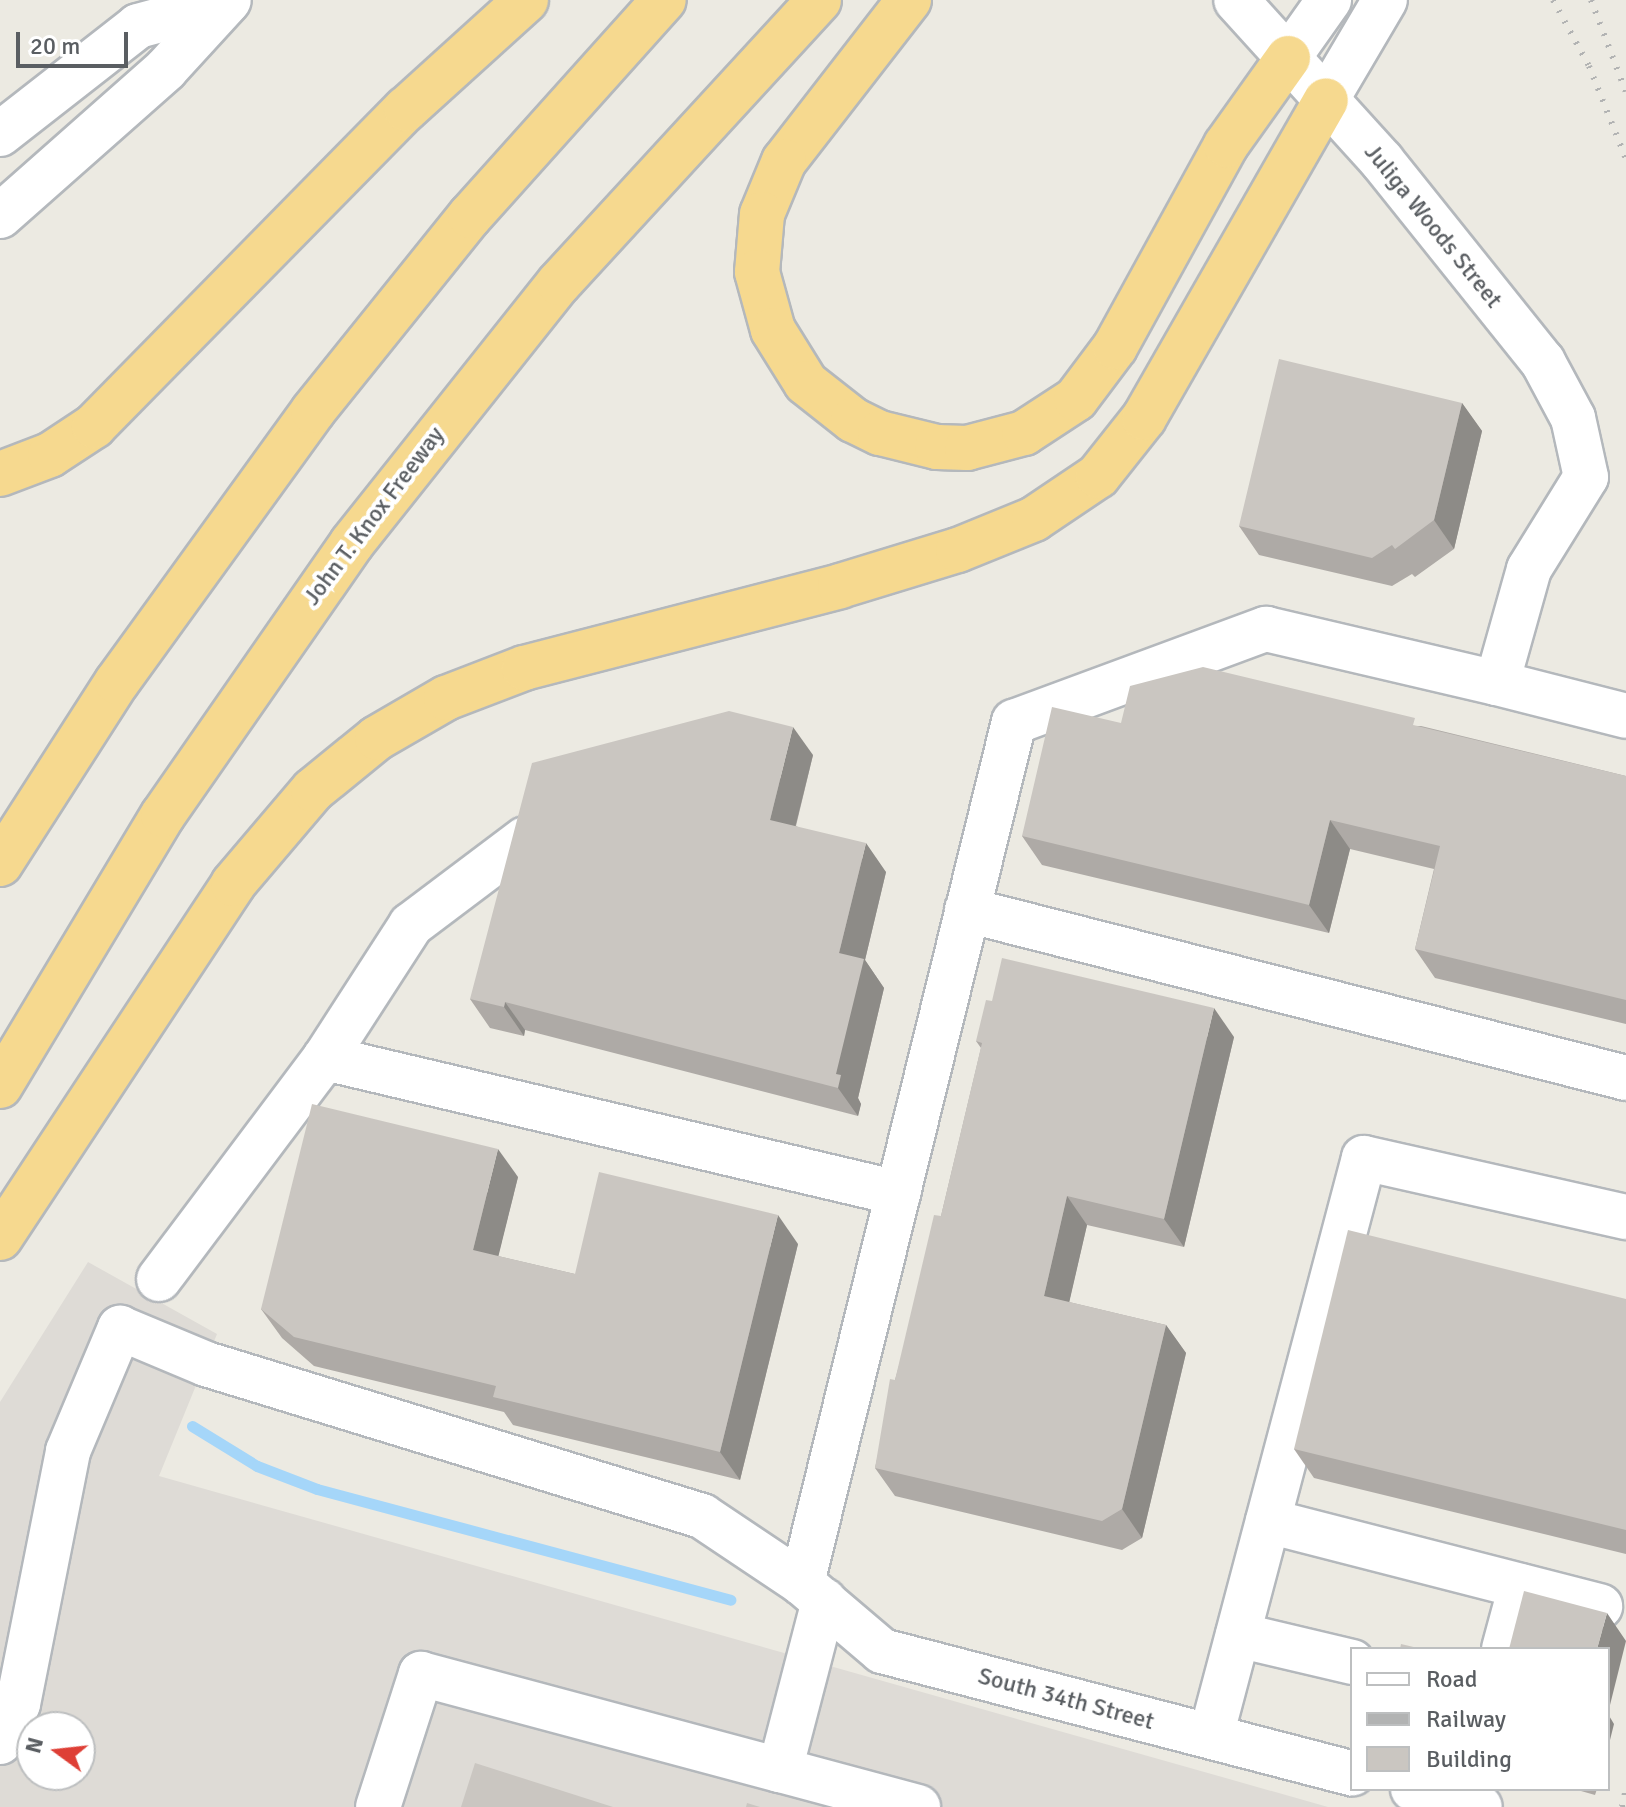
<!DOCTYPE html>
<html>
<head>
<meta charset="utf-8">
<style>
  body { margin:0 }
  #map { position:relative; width:1626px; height:1807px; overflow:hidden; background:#eceae2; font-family:Signika,sans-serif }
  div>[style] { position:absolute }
  .industrial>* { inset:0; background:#dedbd6 }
  .stream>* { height:11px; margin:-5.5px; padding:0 5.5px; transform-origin:5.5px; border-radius:5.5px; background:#a5d6f9 }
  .roads { filter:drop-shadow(2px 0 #b4b8bc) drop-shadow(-2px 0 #b4b8bc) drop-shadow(0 2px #b4b8bc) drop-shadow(0 -2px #b4b8bc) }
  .minor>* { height:44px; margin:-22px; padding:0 22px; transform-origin:22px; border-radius:22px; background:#fff }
  .highway>* { height:44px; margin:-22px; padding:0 22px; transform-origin:22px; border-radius:22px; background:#f6d98f }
  .rail>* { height:6px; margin-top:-3px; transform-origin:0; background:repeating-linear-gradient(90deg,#b2b3b3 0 2px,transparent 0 12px) }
  .wall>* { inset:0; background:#aeaaa6 }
  .shaded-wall>* { inset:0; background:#8d8b87 }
  .building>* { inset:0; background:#cac6c1 }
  span { translate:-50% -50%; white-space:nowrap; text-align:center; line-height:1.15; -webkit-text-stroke:8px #fff; paint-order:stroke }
  .street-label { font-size:24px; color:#5a5e62 }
  .legend { position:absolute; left:1350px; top:1647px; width:260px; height:144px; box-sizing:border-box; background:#fff; border:2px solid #bdbfc0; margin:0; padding:10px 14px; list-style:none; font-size:24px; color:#5a5e62 }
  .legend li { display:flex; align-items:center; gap:16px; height:40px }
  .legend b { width:40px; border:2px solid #bdbfc0 }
  .north { position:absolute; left:16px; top:1711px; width:80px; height:80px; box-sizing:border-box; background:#fff; border:2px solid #bdbfc0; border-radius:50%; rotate:285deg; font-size:22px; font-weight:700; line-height:32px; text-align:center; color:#5a5e62 }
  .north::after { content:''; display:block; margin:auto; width:28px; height:36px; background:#de3f36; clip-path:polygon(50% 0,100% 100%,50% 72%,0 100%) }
  .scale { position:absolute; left:16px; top:32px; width:112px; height:36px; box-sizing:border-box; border:4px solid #5a5e62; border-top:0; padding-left:10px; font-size:24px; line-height:28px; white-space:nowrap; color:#5a5e62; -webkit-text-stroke:6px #fff; paint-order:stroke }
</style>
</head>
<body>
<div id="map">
  <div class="industrial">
    <i style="clip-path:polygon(evenodd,88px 1262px,217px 1334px,159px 1476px,1328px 1807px,0 1807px,0 1402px,88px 1262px,32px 1727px,80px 1727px,80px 1775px,32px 1775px,32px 1727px)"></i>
  </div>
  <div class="stream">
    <i style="left:192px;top:1426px;width:76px;rotate:31.6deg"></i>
    <i style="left:257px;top:1466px;width:64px;rotate:21deg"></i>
    <i style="left:317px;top:1489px;width:428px;rotate:15deg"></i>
  </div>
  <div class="roads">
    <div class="minor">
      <i style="left:1288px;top:58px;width:71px;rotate:-54.7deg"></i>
      <i style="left:1326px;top:100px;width:116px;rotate:-59.5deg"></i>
      <i style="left:0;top:134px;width:175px;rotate:-38deg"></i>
      <i style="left:138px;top:26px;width:92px;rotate:-15.1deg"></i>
      <i style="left:0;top:216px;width:222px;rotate:-41.5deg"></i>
      <i style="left:166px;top:69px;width:93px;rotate:-47.6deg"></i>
      <i style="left:1497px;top:683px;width:133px;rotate:14.3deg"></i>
      <i style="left:525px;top:839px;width:143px;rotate:143deg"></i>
      <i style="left:411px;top:925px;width:158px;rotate:122.9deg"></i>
      <i style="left:325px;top:1058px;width:589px;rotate:13.26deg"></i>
      <i style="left:967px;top:910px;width:680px;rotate:14.3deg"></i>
      <i style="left:159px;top:1279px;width:276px;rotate:-53.1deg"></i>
      <i style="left:1268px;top:1521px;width:343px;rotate:14.4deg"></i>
      <i style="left:802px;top:1583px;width:887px;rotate:-76.17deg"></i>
      <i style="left:1014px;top:722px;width:269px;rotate:-20.3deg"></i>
      <i style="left:1266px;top:629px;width:237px;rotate:13.2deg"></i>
      <i style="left:1497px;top:683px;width:118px;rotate:-74.3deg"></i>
      <i style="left:1529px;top:569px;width:108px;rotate:-58.2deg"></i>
      <i style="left:1586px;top:477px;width:60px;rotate:-102.4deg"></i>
      <i style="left:1573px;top:418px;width:64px;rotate:-118.2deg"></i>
      <i style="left:1543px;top:362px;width:258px;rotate:-128.7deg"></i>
      <i style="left:1382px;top:161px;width:217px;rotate:-132.2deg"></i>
      <i style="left:1238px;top:1635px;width:117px;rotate:13.3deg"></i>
      <i style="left:1504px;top:1649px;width:65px;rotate:-74.9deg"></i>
      <i style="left:1211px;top:1736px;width:598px;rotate:-75.17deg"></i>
      <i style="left:1364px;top:1158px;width:269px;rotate:12.7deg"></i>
      <i style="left:0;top:1742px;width:42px;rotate:-64.7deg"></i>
      <i style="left:18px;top:1704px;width:258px;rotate:-78.8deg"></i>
      <i style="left:68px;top:1451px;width:134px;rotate:-67.1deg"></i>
      <i style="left:120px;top:1328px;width:93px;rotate:22.7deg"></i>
      <i style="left:206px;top:1364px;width:519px;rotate:17.04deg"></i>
      <i style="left:702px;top:1516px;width:120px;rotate:33.8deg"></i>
      <i style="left:802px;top:1583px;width:105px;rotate:40.4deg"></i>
      <i style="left:882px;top:1651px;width:486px;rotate:14.6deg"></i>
      <i style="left:780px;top:1770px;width:143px;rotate:15deg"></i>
      <i style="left:1413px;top:1789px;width:69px;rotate:15deg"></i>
      <i style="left:378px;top:1807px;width:140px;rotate:-72.1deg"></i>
      <i style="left:421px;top:1674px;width:372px;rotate:15deg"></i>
      <i style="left:780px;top:1770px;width:175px;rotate:-75.4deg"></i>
    </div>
    <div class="highway">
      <i style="left:909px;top:0;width:204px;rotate:127.8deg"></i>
      <i style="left:784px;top:161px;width:57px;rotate:112.5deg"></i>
      <i style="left:762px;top:214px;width:58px;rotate:94.9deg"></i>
      <i style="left:757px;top:272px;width:60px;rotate:74.6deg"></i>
      <i style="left:773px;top:330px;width:62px;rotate:58.1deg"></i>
      <i style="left:806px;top:383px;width:60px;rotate:38.2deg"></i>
      <i style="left:853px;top:420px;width:30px;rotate:26deg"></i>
      <i style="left:880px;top:433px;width:59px;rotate:13.8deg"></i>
      <i style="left:937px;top:447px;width:30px;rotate:2deg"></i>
      <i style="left:967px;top:448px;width:59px;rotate:-14.7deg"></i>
      <i style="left:1024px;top:433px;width:62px;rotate:-33.2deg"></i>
      <i style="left:1076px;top:399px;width:65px;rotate:-53.1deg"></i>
      <i style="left:1115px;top:347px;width:230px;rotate:-61.2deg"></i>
      <i style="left:1226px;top:145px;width:107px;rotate:-54.5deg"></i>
      <i style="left:0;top:474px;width:53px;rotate:-20.8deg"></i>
      <i style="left:50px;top:455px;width:53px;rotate:-33.4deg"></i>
      <i style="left:94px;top:426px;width:445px;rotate:-45.5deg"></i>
      <i style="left:406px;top:109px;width:162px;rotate:-42.2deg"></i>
      <i style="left:0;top:864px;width:216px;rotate:-57.3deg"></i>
      <i style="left:117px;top:682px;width:334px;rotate:-54.1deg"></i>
      <i style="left:313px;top:411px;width:250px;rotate:-51.2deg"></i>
      <i style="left:470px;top:216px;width:290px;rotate:-48.1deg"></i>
      <i style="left:0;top:1086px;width:316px;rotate:-59deg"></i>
      <i style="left:163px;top:815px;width:331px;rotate:-55.2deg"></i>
      <i style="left:352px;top:543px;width:332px;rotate:-51.5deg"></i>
      <i style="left:559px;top:283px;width:384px;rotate:-47.4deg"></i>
      <i style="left:0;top:1238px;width:424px;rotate:-56.6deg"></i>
      <i style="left:233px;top:884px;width:123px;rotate:-49.6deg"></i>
      <i style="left:313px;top:790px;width:82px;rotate:-39.1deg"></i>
      <i style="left:377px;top:738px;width:80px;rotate:-30.1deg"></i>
      <i style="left:446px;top:698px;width:84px;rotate:-21deg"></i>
      <i style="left:524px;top:668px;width:326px;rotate:-14.5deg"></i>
      <i style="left:840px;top:586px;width:123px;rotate:-17deg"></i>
      <i style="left:958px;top:550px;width:82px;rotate:-22.2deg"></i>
      <i style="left:1034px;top:519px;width:77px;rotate:-33.9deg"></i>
      <i style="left:1098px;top:476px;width:74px;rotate:-51.6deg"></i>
      <i style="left:1144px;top:418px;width:366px;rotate:-60.2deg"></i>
    </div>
  </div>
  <div class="rail">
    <i style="left:1553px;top:0;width:75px;rotate:61.4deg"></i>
    <i style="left:1589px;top:66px;width:100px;rotate:68.3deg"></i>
    <i style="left:1591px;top:0;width:98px;rotate:69.2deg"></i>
    <i style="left:1622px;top:1807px;width:19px;rotate:-78deg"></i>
  </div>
  <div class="wall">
    <i style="clip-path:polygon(1462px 403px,1482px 431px,1454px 549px,1415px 577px,1412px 574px,1392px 586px,1259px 555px,1239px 526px)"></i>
    <i style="clip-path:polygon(1121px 723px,1421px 726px,1626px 776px,1626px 1024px,1435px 978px,1415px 949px,1434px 869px,1350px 849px,1329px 933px,1042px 865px,1022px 836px)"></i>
    <i style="clip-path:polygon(813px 755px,796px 826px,886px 872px,865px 960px,884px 988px,858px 1098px,861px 1104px,858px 1116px,525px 1030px,524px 1036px,490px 1028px,470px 999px)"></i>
    <i style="clip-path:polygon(1234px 1037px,1184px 1247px,1087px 1225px,1069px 1302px,1166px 1325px,1186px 1353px,1142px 1538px,1122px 1550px,895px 1496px,875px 1468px,895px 1380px,941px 1216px,981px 1048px,976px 1041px)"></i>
    <i style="clip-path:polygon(518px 1177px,498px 1256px,575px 1274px,798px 1244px,740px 1480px,513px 1425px,504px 1412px,314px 1366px,282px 1338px,261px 1309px)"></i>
    <i style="clip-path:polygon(1626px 1299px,1626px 1554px,1314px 1478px,1294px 1449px)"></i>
    <i style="clip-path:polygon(1574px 1789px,1597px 1789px,1595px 1795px)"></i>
  </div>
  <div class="shaded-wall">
    <i style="clip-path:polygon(1462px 403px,1482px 431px,1454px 549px,1434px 520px)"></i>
    <i style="clip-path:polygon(793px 727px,813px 755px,790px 848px,770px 820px)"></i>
    <i style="clip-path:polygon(1330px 820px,1350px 849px,1329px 933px,1309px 905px)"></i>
    <i style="clip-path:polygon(866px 843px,886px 872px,865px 960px,884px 988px,858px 1098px,861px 1104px,858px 1116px,838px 1088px,836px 1074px,839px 953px)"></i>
    <i style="clip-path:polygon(505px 1002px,525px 1030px,524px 1036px,504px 1007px)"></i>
    <i style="clip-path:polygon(1214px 1008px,1234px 1037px,1184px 1247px,1164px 1219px)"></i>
    <i style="clip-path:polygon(498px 1149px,518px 1177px,493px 1278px,473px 1250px)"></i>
    <i style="clip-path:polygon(1067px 1196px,1087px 1225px,1064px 1325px,1044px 1296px)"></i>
    <i style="clip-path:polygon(778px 1215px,798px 1244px,740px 1480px,720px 1452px)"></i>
    <i style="clip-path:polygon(1166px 1325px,1186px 1353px,1142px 1538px,1122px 1509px)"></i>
    <i style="clip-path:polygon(1607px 1613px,1626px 1641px,1608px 1713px,1608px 1649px,1597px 1649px)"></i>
    <i style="clip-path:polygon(1608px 1714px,1614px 1724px,1608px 1748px)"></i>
  </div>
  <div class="building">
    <i style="clip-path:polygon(1279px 359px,1462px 403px,1434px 520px,1395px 549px,1392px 545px,1372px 558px,1239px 526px)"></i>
    <i style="clip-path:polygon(1203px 667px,1415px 718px,1413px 725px,1626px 776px,1626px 1000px,1415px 949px,1440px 846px,1330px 820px,1309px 905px,1022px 836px,1052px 707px,1121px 723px,1130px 686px)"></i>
    <i style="clip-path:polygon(729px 711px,793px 727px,770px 820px,866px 843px,839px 953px,864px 959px,836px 1074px,841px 1075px,838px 1088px,505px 1002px,504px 1007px,470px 999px,532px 763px)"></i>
    <i style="clip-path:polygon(1002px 958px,1214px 1008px,1164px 1219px,1067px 1196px,1044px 1296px,1166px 1325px,1122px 1509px,1102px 1521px,875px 1468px,890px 1379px,895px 1380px,934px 1215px,941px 1216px,982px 1043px,976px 1041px,986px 1000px,992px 1001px)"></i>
    <i style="clip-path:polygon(312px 1104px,498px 1149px,473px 1250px,575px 1274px,599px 1172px,778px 1215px,720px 1452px,493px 1397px,496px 1386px,294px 1337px,261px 1309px)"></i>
    <i style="clip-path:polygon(1348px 1230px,1626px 1299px,1626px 1530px,1294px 1449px)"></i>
    <i style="clip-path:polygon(1524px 1591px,1607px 1613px,1597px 1649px,1509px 1649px)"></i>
    <i style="clip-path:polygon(1401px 1644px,1422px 1649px,1400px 1649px)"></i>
    <i style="clip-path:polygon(475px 1763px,613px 1807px,461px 1807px)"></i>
    <i style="clip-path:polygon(747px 1803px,760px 1807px,746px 1807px)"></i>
  </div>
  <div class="street-label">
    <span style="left:1433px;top:226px;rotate:51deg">Juliga Woods Street</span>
    <span style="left:374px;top:516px;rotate:-53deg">John T. Knox Freeway</span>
    <span style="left:1066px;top:1699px;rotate:15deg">South 34th Street</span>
  </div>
  <ul class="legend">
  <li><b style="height:10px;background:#fff"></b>Road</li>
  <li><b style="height:10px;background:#b2b3b3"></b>Railway</li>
  <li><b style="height:22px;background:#cac6c1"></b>Building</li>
  </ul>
  <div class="north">N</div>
  <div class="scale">20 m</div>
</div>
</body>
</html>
